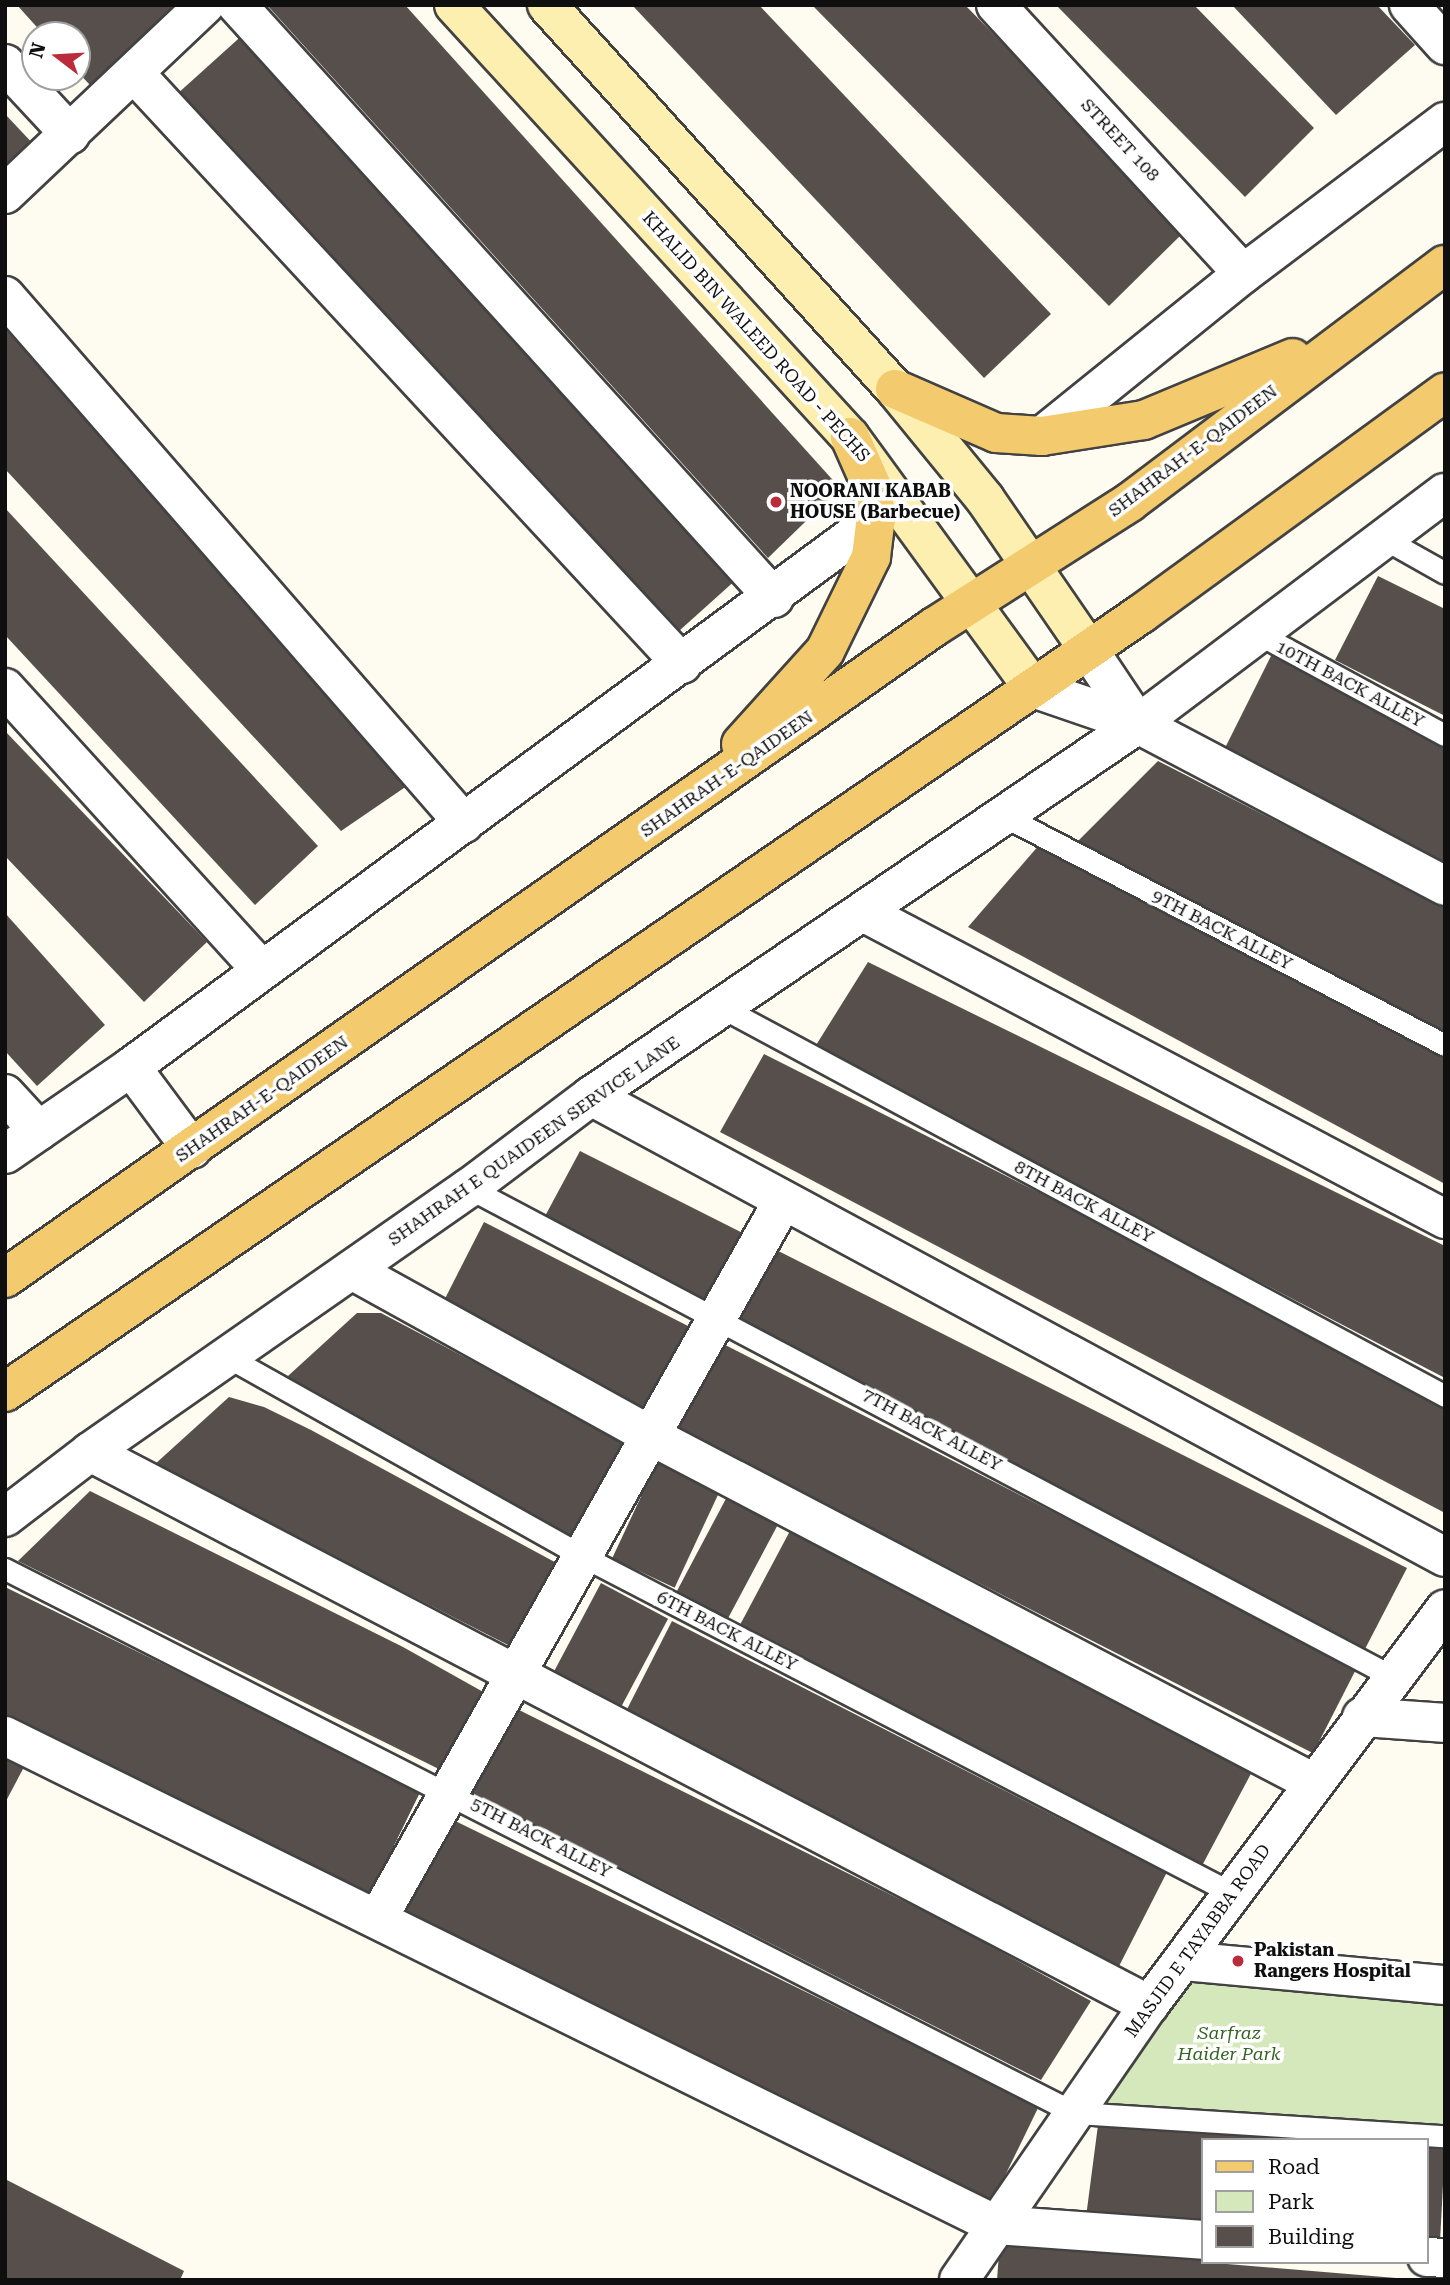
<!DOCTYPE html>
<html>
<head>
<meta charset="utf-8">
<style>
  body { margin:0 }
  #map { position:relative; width:1450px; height:2285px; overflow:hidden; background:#fefbf1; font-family:"Roboto Serif",serif }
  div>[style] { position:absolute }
  .green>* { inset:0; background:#d5e8bc }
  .building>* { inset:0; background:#574f4c; transform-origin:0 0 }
  .roads { filter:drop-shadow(2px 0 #424242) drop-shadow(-2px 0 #424242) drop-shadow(0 2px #424242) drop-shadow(0 -2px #424242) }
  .lane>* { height:21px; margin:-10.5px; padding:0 10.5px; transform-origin:10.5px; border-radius:10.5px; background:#fff }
  .street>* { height:38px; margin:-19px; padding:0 19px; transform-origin:19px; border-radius:19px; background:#fff }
  .secondary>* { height:38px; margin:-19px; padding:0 19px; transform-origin:19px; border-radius:19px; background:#fcefaf }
  .primary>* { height:38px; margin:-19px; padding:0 19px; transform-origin:19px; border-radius:19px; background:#f3ca6d }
  .dots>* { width:19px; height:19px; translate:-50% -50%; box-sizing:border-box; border:4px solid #fff; border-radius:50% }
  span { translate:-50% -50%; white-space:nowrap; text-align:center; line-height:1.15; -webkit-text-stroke:7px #fff; paint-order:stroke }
  .street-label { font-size:18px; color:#0f0f0f }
  .poi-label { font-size:18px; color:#0f0f0f; font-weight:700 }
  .left { translate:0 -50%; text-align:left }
  .park-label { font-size:18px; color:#336521; font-style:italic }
  .frame { position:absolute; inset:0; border:7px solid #0f0f0f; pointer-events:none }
  .legend { position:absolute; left:1201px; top:2138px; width:228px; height:126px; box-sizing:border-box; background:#fff; border:2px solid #9f9f9f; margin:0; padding:9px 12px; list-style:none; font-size:21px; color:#0f0f0f }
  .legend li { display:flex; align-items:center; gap:14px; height:35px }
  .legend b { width:35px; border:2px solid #9f9f9f }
  .north { position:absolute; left:21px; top:21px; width:70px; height:70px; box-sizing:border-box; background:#fff; border:2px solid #9f9f9f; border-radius:50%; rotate:287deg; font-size:19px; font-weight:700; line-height:28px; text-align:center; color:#0f0f0f }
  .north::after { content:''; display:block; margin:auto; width:24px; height:32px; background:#ba2b3b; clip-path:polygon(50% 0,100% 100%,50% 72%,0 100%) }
</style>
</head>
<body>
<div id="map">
  <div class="green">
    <i style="clip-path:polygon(1184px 1961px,1445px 1985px,1445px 2136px,1075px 2113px)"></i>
  </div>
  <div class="building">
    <i style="clip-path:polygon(17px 5px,179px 5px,100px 96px,77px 71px,77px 35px,44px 35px)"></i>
    <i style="clip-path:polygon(267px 5px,405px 5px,840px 488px,768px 558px)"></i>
    <i style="clip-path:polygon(632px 5px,759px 5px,1051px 314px,984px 378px)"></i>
    <i style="clip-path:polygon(812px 5px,965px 5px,1186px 230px,1109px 306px)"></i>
    <i style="clip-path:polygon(1056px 5px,1194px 5px,1314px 128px,1245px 197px)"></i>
    <i style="clip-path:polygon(1232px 5px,1377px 5px,1415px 45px,1336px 115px)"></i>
    <i style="left:247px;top:31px;width:735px;height:94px;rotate:48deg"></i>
    <i style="clip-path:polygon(5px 114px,37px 148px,5px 177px)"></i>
    <i style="clip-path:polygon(5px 329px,369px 727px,420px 777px,341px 831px,5px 469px)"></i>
    <i style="clip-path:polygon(5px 508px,318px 846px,255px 905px,5px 635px)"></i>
    <i style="clip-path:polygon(1378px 576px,1445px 609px,1445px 716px,1335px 660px)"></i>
    <i style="clip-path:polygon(1275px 648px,1445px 734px,1445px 862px,1224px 750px)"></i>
    <i style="clip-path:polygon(5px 731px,207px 942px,144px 1002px,5px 856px)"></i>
    <i style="clip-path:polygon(1158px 761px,1445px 907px,1445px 1031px,1078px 841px)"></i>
    <i style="clip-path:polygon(1040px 844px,1445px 1057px,1445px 1184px,968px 927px)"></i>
    <i style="clip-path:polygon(5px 913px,105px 1025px,37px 1086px,5px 1051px)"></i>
    <i style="clip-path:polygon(868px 962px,1445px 1246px,1445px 1378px,813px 1050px)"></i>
    <i style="clip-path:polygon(764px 1054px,1445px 1397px,1445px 1513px,720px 1132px)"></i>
    <i style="clip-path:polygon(580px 1151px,1407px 1568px,1365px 1649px,544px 1218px)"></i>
    <i style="left:484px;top:1222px;width:980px;height:97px;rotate:27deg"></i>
    <i style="clip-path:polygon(357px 1313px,381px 1313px,637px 1448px,585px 1548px,277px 1386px)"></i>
    <i style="clip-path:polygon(229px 1397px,264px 1407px,311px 1430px,562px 1566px,520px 1651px,154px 1465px)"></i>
    <i style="left:659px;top:1458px;width:69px;height:111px;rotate:25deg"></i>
    <i style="clip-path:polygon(90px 1491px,403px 1647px,494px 1698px,453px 1776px,18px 1561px)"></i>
    <i style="left:729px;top:1493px;width:58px;height:112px;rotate:28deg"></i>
    <i style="left:791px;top:1529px;width:521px;height:113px;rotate:28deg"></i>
    <i style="left:601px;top:1583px;width:76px;height:101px;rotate:28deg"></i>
    <i style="left:5px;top:1587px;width:463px;height:118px;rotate:26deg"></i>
    <i style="left:672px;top:1621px;width:555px;height:105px;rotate:27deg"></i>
    <i style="clip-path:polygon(515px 1708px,952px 1925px,1091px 2001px,1041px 2080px,472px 1793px)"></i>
    <i style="clip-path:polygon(5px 1758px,24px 1767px,5px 1803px)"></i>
    <i style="left:445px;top:1816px;width:661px;height:105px;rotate:26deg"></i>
    <i style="clip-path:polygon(1098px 2125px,1296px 2138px,1296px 2140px,1203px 2140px,1203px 2225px,1086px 2217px)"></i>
    <i style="left:1427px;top:2146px;width:18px;height:94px;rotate:3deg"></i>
    <i style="clip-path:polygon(5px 2179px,184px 2271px,180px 2280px,5px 2280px)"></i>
    <i style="clip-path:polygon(1000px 2240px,1203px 2258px,1203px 2262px,1420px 2280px,997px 2280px)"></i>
  </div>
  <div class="roads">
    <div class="lane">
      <i style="left:1383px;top:538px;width:71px;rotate:29.4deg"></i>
      <i style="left:1255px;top:632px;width:216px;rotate:28.5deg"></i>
      <i style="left:1000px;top:814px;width:501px;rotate:27.43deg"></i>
      <i style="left:723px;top:1008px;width:820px;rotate:28.25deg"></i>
      <i style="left:469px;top:1188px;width:1045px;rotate:27.89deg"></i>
      <i style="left:226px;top:1356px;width:411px;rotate:29.3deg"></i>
      <i style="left:584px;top:1557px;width:732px;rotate:27.41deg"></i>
      <i style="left:5px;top:1569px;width:1200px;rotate:26.95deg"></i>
      <i style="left:1075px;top:2113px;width:371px;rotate:3.6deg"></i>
    </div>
    <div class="street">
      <i style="left:237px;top:5px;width:800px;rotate:47.84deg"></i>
      <i style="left:996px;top:5px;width:365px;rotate:47.4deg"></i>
      <i style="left:1409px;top:5px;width:54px;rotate:48deg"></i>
      <i style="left:5px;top:64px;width:96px;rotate:47.1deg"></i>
      <i style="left:134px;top:73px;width:806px;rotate:47.16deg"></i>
      <i style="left:5px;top:194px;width:275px;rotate:-43.4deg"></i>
      <i style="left:5px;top:296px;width:699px;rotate:48.95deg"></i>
      <i style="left:1042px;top:436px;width:258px;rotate:-38.9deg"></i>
      <i style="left:1243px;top:274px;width:253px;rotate:-37deg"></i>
      <i style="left:1088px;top:649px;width:90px;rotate:56.3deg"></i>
      <i style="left:5px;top:688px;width:380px;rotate:47.7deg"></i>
      <i style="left:1033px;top:688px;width:111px;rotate:18.9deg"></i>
      <i style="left:1138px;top:724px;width:347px;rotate:27.8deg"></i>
      <i style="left:863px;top:912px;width:658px;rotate:27.81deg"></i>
      <i style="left:131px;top:1067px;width:102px;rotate:53.4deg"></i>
      <i style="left:5px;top:1094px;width:50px;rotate:47.4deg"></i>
      <i style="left:591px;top:1096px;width:970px;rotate:28.36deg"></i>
      <i style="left:5px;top:1154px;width:153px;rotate:-34.6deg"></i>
      <i style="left:131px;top:1067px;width:925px;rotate:-36.34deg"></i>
      <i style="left:352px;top:1270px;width:344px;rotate:29deg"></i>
      <i style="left:653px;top:1437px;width:746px;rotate:27.63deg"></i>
      <i style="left:90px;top:1452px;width:1195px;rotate:27.57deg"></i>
      <i style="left:5px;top:1517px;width:107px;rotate:-37.4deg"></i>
      <i style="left:90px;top:1452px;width:462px;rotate:-34.9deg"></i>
      <i style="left:469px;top:1188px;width:153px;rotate:-37deg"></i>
      <i style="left:591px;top:1096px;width:662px;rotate:-34.22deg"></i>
      <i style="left:1138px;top:724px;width:384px;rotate:-37deg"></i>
      <i style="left:1362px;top:1717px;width:83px;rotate:4.1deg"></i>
      <i style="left:5px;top:1736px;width:1105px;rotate:26.26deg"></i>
      <i style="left:996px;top:2225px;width:208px;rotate:4.1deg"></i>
      <i style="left:378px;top:1918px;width:823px;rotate:-60.54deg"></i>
      <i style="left:1184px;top:1961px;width:262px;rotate:5.3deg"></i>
      <i style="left:1427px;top:2257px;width:18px;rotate:3deg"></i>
      <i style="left:959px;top:2280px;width:334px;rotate:-55.4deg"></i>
      <i style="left:1149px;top:2005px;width:494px;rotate:-53.2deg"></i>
    </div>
    <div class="secondary">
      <i style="left:454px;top:5px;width:586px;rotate:47.49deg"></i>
      <i style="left:850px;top:437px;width:311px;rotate:53.9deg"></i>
      <i style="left:547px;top:5px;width:518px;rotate:47.82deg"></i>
      <i style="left:895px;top:389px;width:142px;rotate:50.7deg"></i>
      <i style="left:985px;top:499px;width:182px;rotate:55.5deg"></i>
    </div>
    <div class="primary">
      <i style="left:895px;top:389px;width:110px;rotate:23.5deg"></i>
      <i style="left:996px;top:433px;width:46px;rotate:3.7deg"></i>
      <i style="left:1042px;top:436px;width:103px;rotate:-8.9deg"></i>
      <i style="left:1144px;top:420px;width:161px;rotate:-22.6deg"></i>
      <i style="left:741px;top:744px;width:125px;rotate:-47.9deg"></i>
      <i style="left:825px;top:651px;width:105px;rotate:-63.9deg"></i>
      <i style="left:871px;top:557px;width:38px;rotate:-83deg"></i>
      <i style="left:876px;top:519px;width:30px;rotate:-96deg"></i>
      <i style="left:873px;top:489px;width:57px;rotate:-113.9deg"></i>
      <i style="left:5px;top:1278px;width:1134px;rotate:-35.02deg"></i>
      <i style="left:934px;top:627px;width:232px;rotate:-32.5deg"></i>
      <i style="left:1130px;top:502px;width:394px;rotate:-37deg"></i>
      <i style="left:5px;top:1392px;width:1377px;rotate:-34.41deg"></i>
      <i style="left:1141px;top:614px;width:376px;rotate:-36.1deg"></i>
    </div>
  </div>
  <div class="dots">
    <i style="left:776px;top:502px;background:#ba2b3b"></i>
    <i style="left:1238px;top:1961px;background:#ba2b3b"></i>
  </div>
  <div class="street-label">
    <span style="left:1120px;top:140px;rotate:47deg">STREET 108</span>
    <span style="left:756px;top:337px;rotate:48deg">KHALID BIN WALEED ROAD - PECHS</span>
    <span style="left:1193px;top:451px;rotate:-37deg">SHAHRAH-E-QAIDEEN</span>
    <span style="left:1350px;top:684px;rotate:28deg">10TH BACK ALLEY</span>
    <span style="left:727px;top:774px;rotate:-35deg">SHAHRAH-E-QAIDEEN</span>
    <span style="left:1222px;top:930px;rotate:27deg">9TH BACK ALLEY</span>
    <span style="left:262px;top:1099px;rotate:-35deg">SHAHRAH-E-QAIDEEN</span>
    <span style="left:534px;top:1141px;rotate:-35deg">SHAHRAH E QUAIDEEN SERVICE LANE</span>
    <span style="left:1084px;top:1202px;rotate:28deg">8TH BACK ALLEY</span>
    <span style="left:932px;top:1430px;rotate:28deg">7TH BACK ALLEY</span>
    <span style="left:727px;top:1631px;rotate:27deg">6TH BACK ALLEY</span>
    <span style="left:541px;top:1838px;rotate:27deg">5TH BACK ALLEY</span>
    <span style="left:1198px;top:1941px;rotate:-54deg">MASJID E TAYABBA ROAD</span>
  </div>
  <div class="poi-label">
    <span class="left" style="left:790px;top:502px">NOORANI KABAB<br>HOUSE (Barbecue)</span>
    <span class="left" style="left:1254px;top:1961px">Pakistan<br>Rangers Hospital</span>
  </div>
  <div class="park-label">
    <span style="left:1229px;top:2044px">Sarfraz<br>Haider Park</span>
  </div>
  <div class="frame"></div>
  <ul class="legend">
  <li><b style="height:9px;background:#f3ca6d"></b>Road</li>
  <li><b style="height:19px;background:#d5e8bc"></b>Park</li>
  <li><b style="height:19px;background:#574f4c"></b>Building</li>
  </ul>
  <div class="north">N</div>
</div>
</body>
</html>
